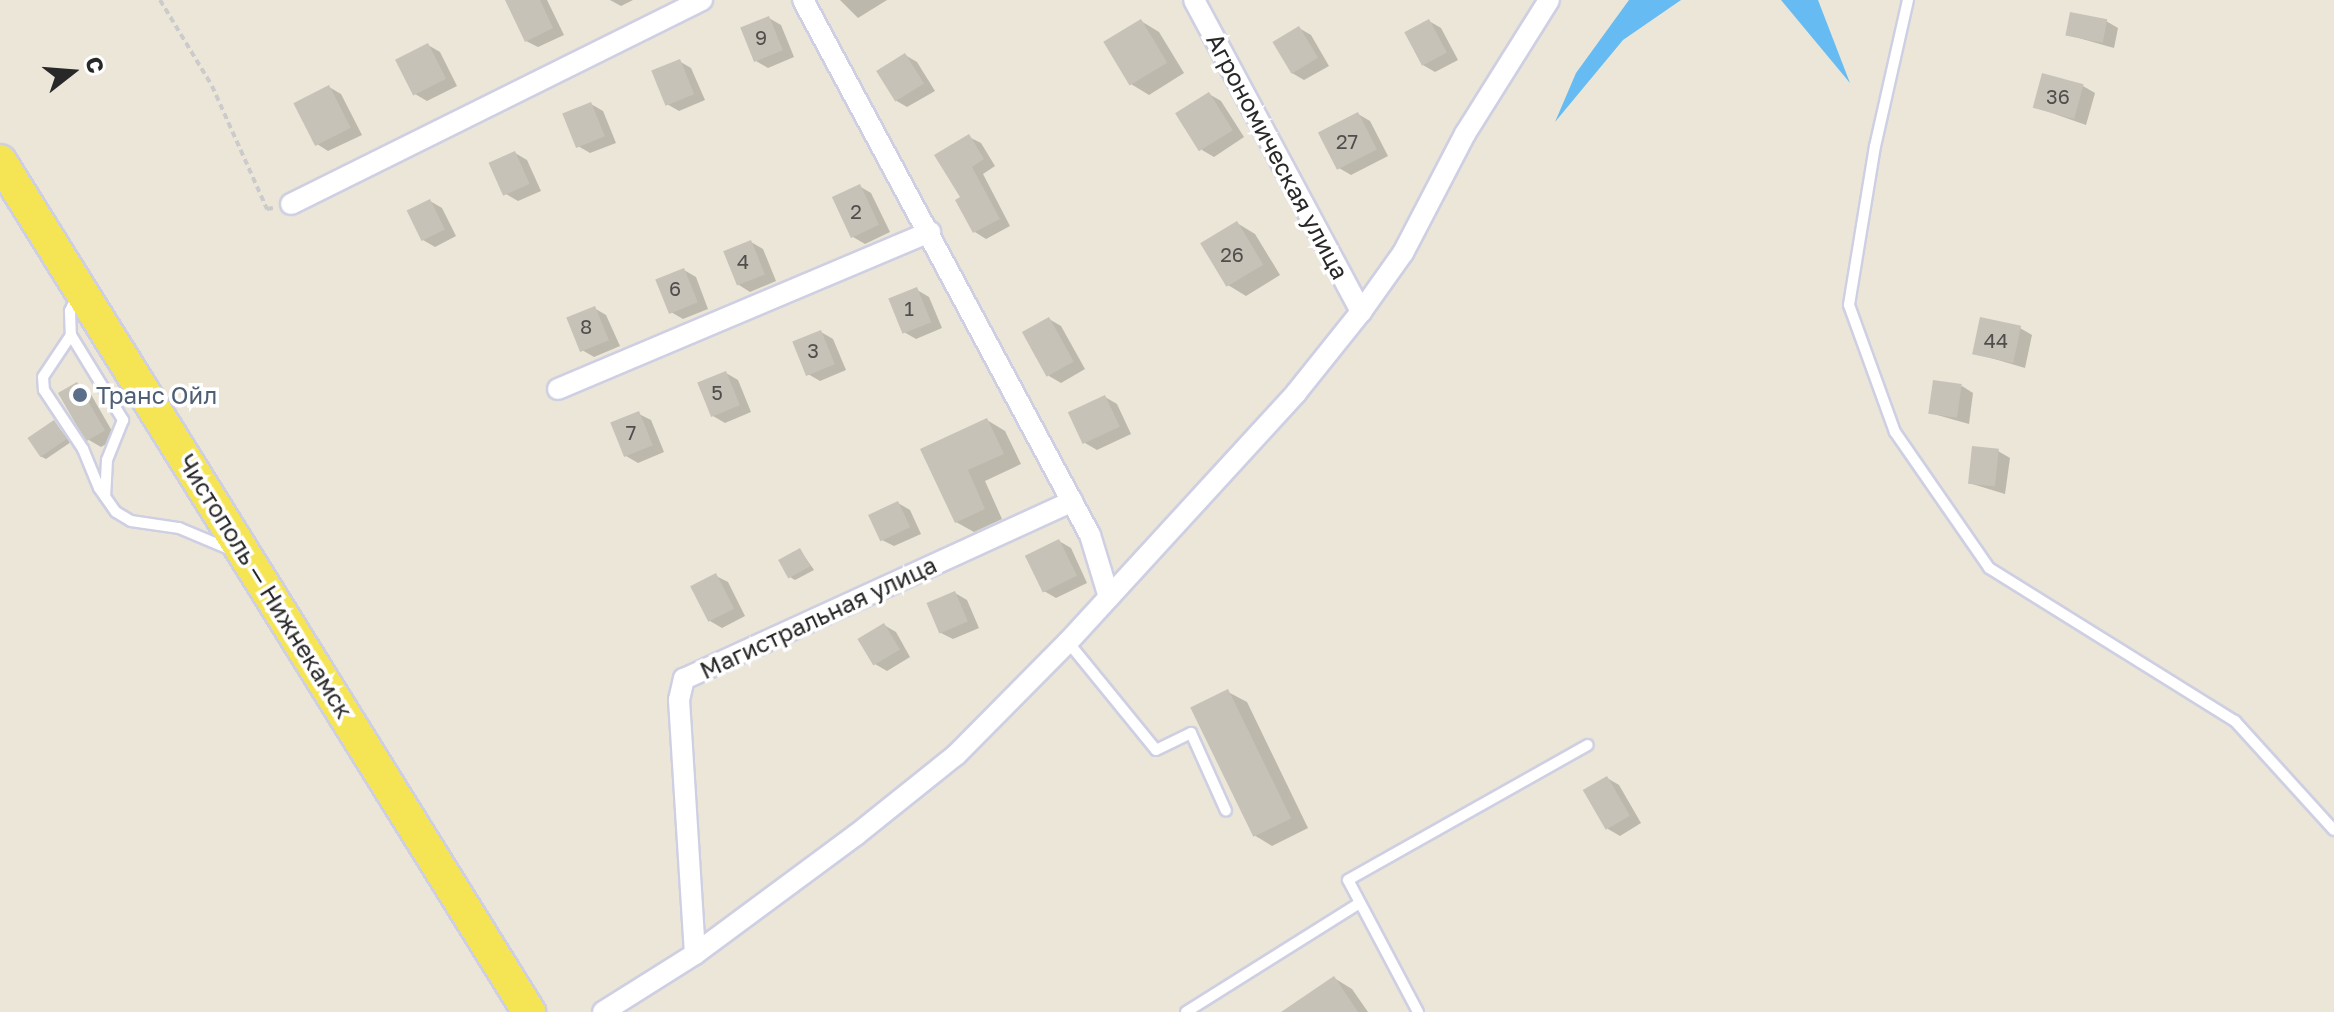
<!DOCTYPE html>
<html>
<head>
<meta charset="utf-8">
<style>
  body { margin:0 }
  #map { position:relative; width:2334px; height:1012px; overflow:hidden; background:#ebe6d8; font-family:"Golos Text",sans-serif }
  div>[style] { position:absolute }
  .water>* { inset:0; background:#66bbf2 }
  .shadow>* { inset:0; background:#0003 }
  .building>* { inset:0; background:#c6c2b8; transform-origin:0 0 }
  .path>* { height:4px; margin-top:-2px; transform-origin:0; background:repeating-linear-gradient(90deg,#cbcbcb 0 6px,transparent 0 10px) }
  .roads { filter:drop-shadow(2px 0 #cecfe2) drop-shadow(-2px 0 #cecfe2) drop-shadow(0 2px #cecfe2) drop-shadow(0 -2px #cecfe2) }
  .lane>* { height:10px; margin:-5px; padding:0 5px; transform-origin:5px; border-radius:5px; background:#fff }
  .street>* { height:20px; margin:-10px; padding:0 10px; transform-origin:10px; border-radius:10px; background:#fff }
  .primary>* { height:32px; margin:-16px; padding:0 16px; transform-origin:16px; border-radius:16px; background:#f5e554 }
  .dots>* { width:22px; height:22px; translate:-50% -50%; box-sizing:border-box; border:4px solid #fff; border-radius:50% }
  span { translate:-50% -50%; white-space:nowrap; text-align:center; line-height:1.15; -webkit-text-stroke:7px #fff; paint-order:stroke }
  .number-label { font-size:20px; color:#504e4c }
  .number-label span { -webkit-text-stroke-width:0 }
  .street-label { font-size:24px; color:#282828 }
  .service-label { font-size:24px; color:#4e5e75 }
  .left { translate:0 -50%; text-align:left }
  .north { position:absolute; left:32px; top:32px; width:80px; height:80px; -webkit-text-stroke:6px #fff; paint-order:stroke; rotate:73deg; font-size:22px; font-weight:700; line-height:32px; text-align:center; color:#282828 }
  .north::after { content:''; display:block; margin:auto; width:28px; height:36px; background:#282828; clip-path:polygon(50% 0,100% 100%,50% 72%,0 100%) }
</style>
</head>
<body>
<div id="map">
  <div class="water">
    <i style="clip-path:polygon(1629px 0,1681px 0,1623px 40px,1555px 122px,1576px 73px)"></i>
    <i style="clip-path:polygon(1781px 0,1818px 0,1850px 83px)"></i>
  </div>
  <div class="shadow">
    <i style="clip-path:polygon(507px 0,547px 0,564px 35px,538px 47px,526px 41px)"></i>
    <i style="clip-path:polygon(610px 0,633px 0,621px 6px)"></i>
    <i style="clip-path:polygon(840px 0,887px 0,858px 18px)"></i>
    <i style="clip-path:polygon(769px 18px,781px 25px,794px 57px,768px 68px,756px 61px)"></i>
    <i style="clip-path:polygon(1141px 21px,1159px 32px,1184px 73px,1149px 95px,1131px 84px)"></i>
    <i style="clip-path:polygon(1429px 21px,1441px 28px,1458px 60px,1435px 72px,1423px 65px)"></i>
    <i style="clip-path:polygon(2106px 21px,2118px 28px,2114px 48px,2068px 35px)"></i>
    <i style="clip-path:polygon(1299px 28px,1311px 35px,1329px 66px,1304px 80px,1292px 73px)"></i>
    <i style="clip-path:polygon(428px 45px,440px 52px,457px 86px,427px 101px,415px 94px)"></i>
    <i style="clip-path:polygon(905px 55px,917px 62px,935px 91px,907px 107px,895px 100px)"></i>
    <i style="clip-path:polygon(679px 61px,691px 68px,705px 100px,679px 111px,667px 104px)"></i>
    <i style="clip-path:polygon(2083px 86px,2095px 93px,2086px 125px,2035px 107px)"></i>
    <i style="clip-path:polygon(329px 87px,341px 94px,362px 135px,328px 151px,317px 144px)"></i>
    <i style="clip-path:polygon(1209px 94px,1221px 101px,1244px 137px,1214px 157px,1202px 150px)"></i>
    <i style="clip-path:polygon(591px 104px,603px 111px,616px 143px,590px 153px,578px 146px)"></i>
    <i style="clip-path:polygon(1358px 114px,1370px 121px,1388px 156px,1351px 175px,1339px 168px)"></i>
    <i style="clip-path:polygon(969px 137px,981px 143px,995px 166px,983px 174px,1010px 226px,986px 239px,975px 232px,963px 198px)"></i>
    <i style="clip-path:polygon(515px 153px,527px 160px,541px 191px,518px 201px,506px 194px)"></i>
    <i style="clip-path:polygon(859px 186px,871px 193px,890px 232px,865px 244px,853px 237px)"></i>
    <i style="clip-path:polygon(430px 201px,442px 208px,456px 236px,435px 247px,423px 240px)"></i>
    <i style="clip-path:polygon(1237px 223px,1255px 234px,1280px 275px,1246px 296px,1228px 285px)"></i>
    <i style="clip-path:polygon(751px 242px,763px 249px,776px 281px,750px 292px,739px 285px)"></i>
    <i style="clip-path:polygon(684px 270px,696px 277px,708px 309px,683px 319px,671px 312px)"></i>
    <i style="clip-path:polygon(917px 290px,929px 297px,942px 328px,916px 339px,904px 332px)"></i>
    <i style="clip-path:polygon(594px 308px,606px 315px,620px 346px,594px 357px,582px 350px)"></i>
    <i style="clip-path:polygon(1049px 319px,1061px 326px,1085px 369px,1061px 383px,1049px 376px)"></i>
    <i style="clip-path:polygon(2020px 328px,2032px 335px,2025px 368px,1974px 353px)"></i>
    <i style="clip-path:polygon(821px 332px,833px 339px,846px 370px,820px 381px,808px 374px)"></i>
    <i style="clip-path:polygon(726px 373px,738px 380px,751px 412px,725px 423px,713px 416px)"></i>
    <i style="clip-path:polygon(77px 384px,89px 391px,116px 438px,101px 447px,89px 440px)"></i>
    <i style="clip-path:polygon(1962px 386px,1973px 393px,1969px 424px,1930px 413px)"></i>
    <i style="clip-path:polygon(1105px 397px,1117px 404px,1131px 434px,1097px 450px,1085px 443px)"></i>
    <i style="clip-path:polygon(639px 414px,651px 420px,664px 452px,638px 463px,626px 456px)"></i>
    <i style="clip-path:polygon(987px 420px,1005px 431px,1021px 464px,985px 481px,1002px 519px,974px 532px,956px 522px,923px 450px)"></i>
    <i style="clip-path:polygon(54px 423px,71px 442px,46px 459px,40px 456px)"></i>
    <i style="clip-path:polygon(1998px 451px,2010px 458px,2005px 494px,1969px 483px)"></i>
    <i style="clip-path:polygon(898px 503px,910px 510px,921px 534px,894px 546px,882px 540px)"></i>
    <i style="clip-path:polygon(1059px 541px,1071px 548px,1087px 583px,1056px 598px,1044px 591px)"></i>
    <i style="clip-path:polygon(800px 550px,814px 570px,795px 580px,790px 577px)"></i>
    <i style="clip-path:polygon(716px 576px,728px 582px,745px 616px,722px 628px,710px 621px)"></i>
    <i style="clip-path:polygon(955px 593px,967px 600px,979px 628px,953px 639px,941px 633px)"></i>
    <i style="clip-path:polygon(884px 625px,896px 632px,910px 657px,887px 671px,875px 664px)"></i>
    <i style="clip-path:polygon(1228px 692px,1247px 702px,1308px 828px,1272px 846px,1254px 835px)"></i>
    <i style="clip-path:polygon(1607px 778px,1619px 785px,1641px 823px,1620px 836px,1608px 829px)"></i>
    <i style="clip-path:polygon(1334px 978px,1352px 989px,1368px 1012px,1297px 1012px)"></i>
  </div>
  <div class="building">
    <i style="clip-path:polygon(505px 0,540px 0,553px 28px,525px 42px)"></i>
    <i style="left:2070px;top:12px;width:38px;height:24px;rotate:11deg"></i>
    <i style="left:769px;top:16px;width:37px;height:31px;rotate:68deg"></i>
    <i style="left:1141px;top:19px;width:51px;height:44px;rotate:59deg"></i>
    <i style="left:1429px;top:19px;width:38px;height:28px;rotate:62deg"></i>
    <i style="left:1299px;top:26px;width:37px;height:31px;rotate:59deg"></i>
    <i style="left:428px;top:43px;width:40px;height:37px;rotate:63deg"></i>
    <i style="left:905px;top:53px;width:36px;height:34px;rotate:58deg"></i>
    <i style="left:680px;top:59px;width:38px;height:31px;rotate:68deg"></i>
    <i style="left:2042px;top:73px;width:43px;height:36px;rotate:15deg"></i>
    <i style="left:329px;top:85px;width:48px;height:40px;rotate:63deg"></i>
    <i style="left:1209px;top:92px;width:45px;height:40px;rotate:58deg"></i>
    <i style="left:591px;top:102px;width:37px;height:31px;rotate:68deg"></i>
    <i style="left:1358px;top:112px;width:42px;height:45px;rotate:63deg"></i>
    <i style="clip-path:polygon(969px 134px,984px 159px,972px 167px,1000px 219px,973px 233px,955px 200px,960px 197px,934px 155px)"></i>
    <i style="left:515px;top:151px;width:36px;height:29px;rotate:66deg"></i>
    <i style="left:860px;top:184px;width:45px;height:31px;rotate:65deg"></i>
    <i style="left:430px;top:199px;width:34px;height:26px;rotate:64deg"></i>
    <i style="left:1237px;top:221px;width:51px;height:43px;rotate:59deg"></i>
    <i style="left:751px;top:240px;width:37px;height:30px;rotate:68deg"></i>
    <i style="left:684px;top:268px;width:37px;height:31px;rotate:68deg"></i>
    <i style="left:917px;top:287px;width:38px;height:31px;rotate:68deg"></i>
    <i style="left:595px;top:306px;width:37px;height:31px;rotate:68deg"></i>
    <i style="left:1049px;top:317px;width:51px;height:31px;rotate:61deg"></i>
    <i style="left:1980px;top:317px;width:42px;height:38px;rotate:12deg"></i>
    <i style="left:821px;top:330px;width:37px;height:31px;rotate:68deg"></i>
    <i style="left:726px;top:371px;width:37px;height:31px;rotate:68deg"></i>
    <i style="left:1933px;top:380px;width:29px;height:34px;rotate:8deg"></i>
    <i style="left:77px;top:382px;width:56px;height:22px;rotate:60deg"></i>
    <i style="left:1105px;top:395px;width:35px;height:41px;rotate:65deg"></i>
    <i style="left:639px;top:411px;width:37px;height:31px;rotate:68deg"></i>
    <i style="clip-path:polygon(987px 418px,1004px 454px,968px 470px,985px 509px,955px 523px,920px 449px)"></i>
    <i style="left:54px;top:420px;width:23px;height:32px;rotate:56deg"></i>
    <i style="left:1972px;top:446px;width:27px;height:38px;rotate:6deg"></i>
    <i style="left:898px;top:501px;width:29px;height:33px;rotate:65deg"></i>
    <i style="left:1059px;top:539px;width:41px;height:38px;rotate:64deg"></i>
    <i style="left:800px;top:548px;width:21px;height:25px;rotate:61deg"></i>
    <i style="left:716px;top:573px;width:40px;height:29px;rotate:63deg"></i>
    <i style="left:955px;top:591px;width:33px;height:31px;rotate:67deg"></i>
    <i style="left:884px;top:623px;width:31px;height:31px;rotate:59deg"></i>
    <i style="left:1228px;top:689px;width:144px;height:42px;rotate:64deg"></i>
    <i style="left:1607px;top:776px;width:46px;height:28px;rotate:60deg"></i>
    <i style="clip-path:polygon(1334px 976px,1358px 1012px,1281px 1012px)"></i>
  </div>
  <div class="path">
    <i style="left:160px;top:0;width:100px;rotate:58.8deg"></i>
    <i style="left:212px;top:86px;width:135px;rotate:65.9deg"></i>
    <i style="left:267px;top:209px;width:6px;rotate:-9deg"></i>
  </div>
  <div class="roads">
    <div class="lane">
      <i style="left:1908px;top:0;width:150px;rotate:102.7deg"></i>
      <i style="left:1875px;top:146px;width:161px;rotate:99.3deg"></i>
      <i style="left:1849px;top:305px;width:135px;rotate:70.1deg"></i>
      <i style="left:1895px;top:432px;width:165px;rotate:55.3deg"></i>
      <i style="left:1989px;top:568px;width:290px;rotate:31.9deg"></i>
      <i style="left:2235px;top:721px;width:147px;rotate:47.8deg"></i>
      <i style="left:77px;top:296px;width:17px;rotate:115deg"></i>
      <i style="left:70px;top:311px;width:24px;rotate:88deg"></i>
      <i style="left:71px;top:335px;width:50px;rotate:123.7deg"></i>
      <i style="left:43px;top:377px;width:13px;rotate:86deg"></i>
      <i style="left:44px;top:390px;width:71px;rotate:56.5deg"></i>
      <i style="left:83px;top:449px;width:42px;rotate:67.7deg"></i>
      <i style="left:99px;top:488px;width:29px;rotate:55deg"></i>
      <i style="left:116px;top:512px;width:17px;rotate:31deg"></i>
      <i style="left:131px;top:521px;width:49px;rotate:8.3deg"></i>
      <i style="left:179px;top:528px;width:54px;rotate:22.8deg"></i>
      <i style="left:71px;top:335px;width:100px;rotate:58.5deg"></i>
      <i style="left:123px;top:420px;width:43px;rotate:111.8deg"></i>
      <i style="left:107px;top:460px;width:36px;rotate:93deg"></i>
      <i style="left:1068px;top:642px;width:139px;rotate:50.8deg"></i>
      <i style="left:1156px;top:750px;width:39px;rotate:-26deg"></i>
      <i style="left:1191px;top:733px;width:85px;rotate:65.8deg"></i>
      <i style="left:1186px;top:1012px;width:205px;rotate:-32.1deg"></i>
      <i style="left:1418px;top:1012px;width:149px;rotate:-117.9deg"></i>
      <i style="left:1348px;top:880px;width:275px;rotate:-29.4deg"></i>
    </div>
    <div class="street">
      <i style="left:803px;top:0;width:607px;rotate:61.79deg"></i>
      <i style="left:1090px;top:535px;width:65px;rotate:73deg"></i>
      <i style="left:1194px;top:0;width:354px;rotate:61.8deg"></i>
      <i style="left:291px;top:204px;width:459px;rotate:-26.4deg"></i>
      <i style="left:558px;top:389px;width:404px;rotate:-22.9deg"></i>
      <i style="left:695px;top:954px;width:255px;rotate:-93.6deg"></i>
      <i style="left:679px;top:700px;width:22px;rotate:-77deg"></i>
      <i style="left:684px;top:679px;width:427px;rotate:-24.6deg"></i>
      <i style="left:603px;top:1012px;width:109px;rotate:-32.2deg"></i>
      <i style="left:695px;top:954px;width:200px;rotate:-36.5deg"></i>
      <i style="left:856px;top:835px;width:128px;rotate:-38.7deg"></i>
      <i style="left:956px;top:755px;width:159px;rotate:-45.3deg"></i>
      <i style="left:1068px;top:642px;width:338px;rotate:-47.5deg"></i>
      <i style="left:1296px;top:393px;width:104px;rotate:-51.3deg"></i>
      <i style="left:1361px;top:312px;width:72px;rotate:-54.6deg"></i>
      <i style="left:1403px;top:253px;width:134px;rotate:-62.5deg"></i>
      <i style="left:1465px;top:134px;width:158px;rotate:-57.9deg"></i>
    </div>
    <div class="primary">
      <i style="left:0;top:161px;width:1002px;rotate:58.13deg"></i>
    </div>
  </div>
  <div class="dots">
    <i style="left:80px;top:395px;background:#5c6f8a"></i>
  </div>
  <div class="number-label">
    <span style="left:761px;top:37px">9</span>
    <span style="left:2058px;top:96px">36</span>
    <span style="left:1347px;top:141px">27</span>
    <span style="left:856px;top:211px">2</span>
    <span style="left:1232px;top:254px">26</span>
    <span style="left:743px;top:261px">4</span>
    <span style="left:675px;top:288px">6</span>
    <span style="left:909px;top:308px">1</span>
    <span style="left:586px;top:326px">8</span>
    <span style="left:1996px;top:340px">44</span>
    <span style="left:813px;top:350px">3</span>
    <span style="left:717px;top:392px">5</span>
    <span style="left:631px;top:432px">7</span>
  </div>
  <div class="street-label">
    <span style="left:1278px;top:156px;rotate:62deg">Агрономическая улица</span>
    <span style="left:266px;top:586px;rotate:58deg">Чистополь — Нижнекамск</span>
    <span style="left:818px;top:617px;rotate:-25deg">Магистральная улица</span>
  </div>
  <div class="service-label">
    <span class="left" style="left:96px;top:395px">Транс Ойл</span>
  </div>
  <div class="north">С</div>
</div>
</body>
</html>
